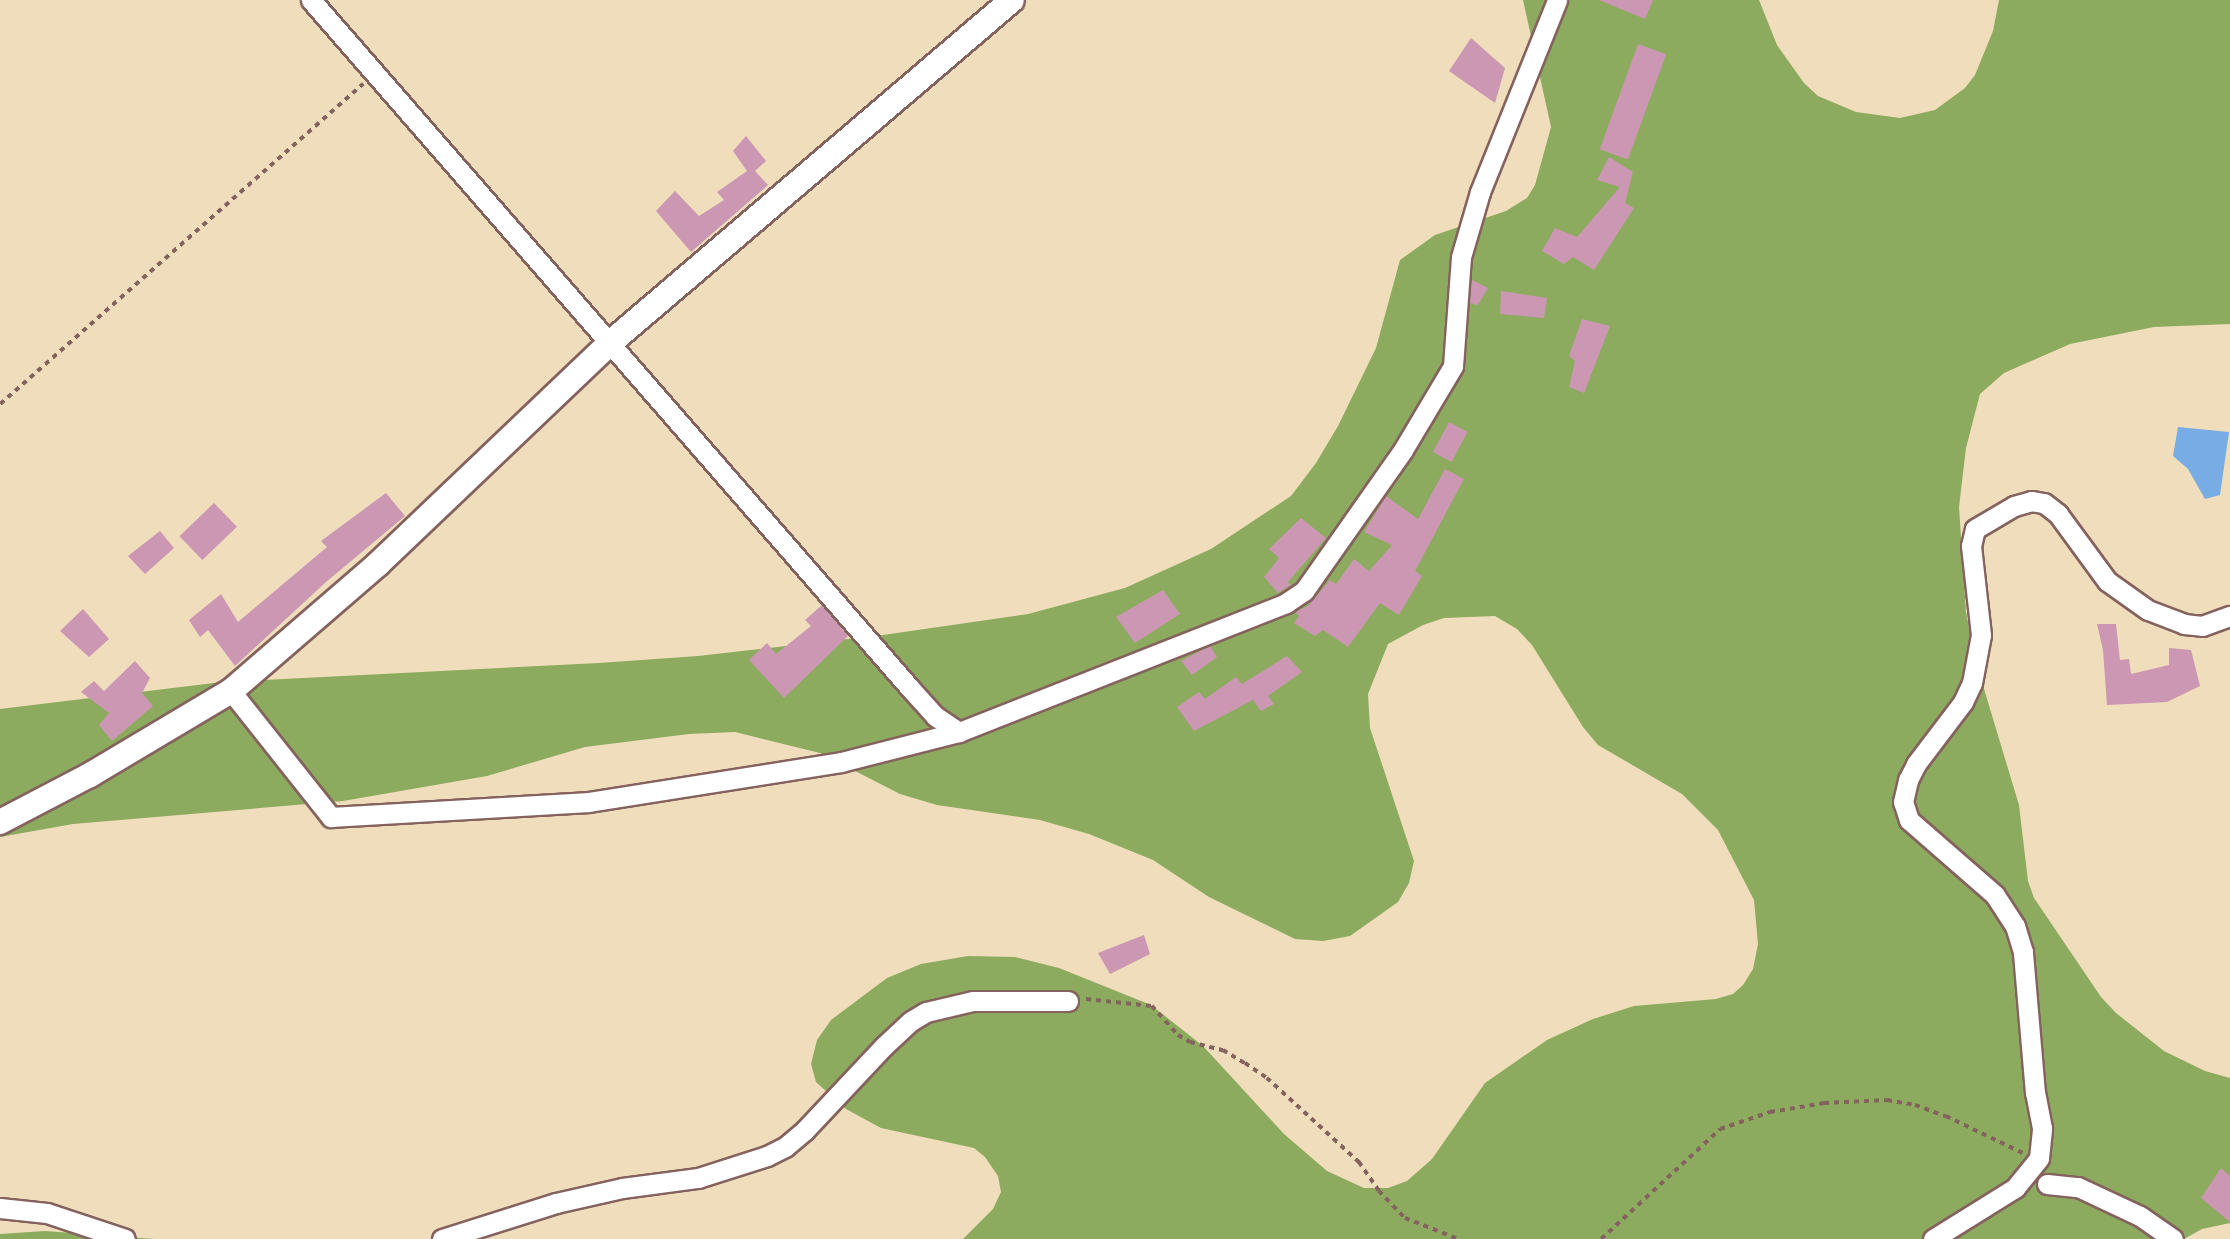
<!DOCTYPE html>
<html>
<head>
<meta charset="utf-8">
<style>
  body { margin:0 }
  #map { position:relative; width:2230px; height:1239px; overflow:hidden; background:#efddbc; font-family:"Patrick Hand",sans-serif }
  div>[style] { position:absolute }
  .forest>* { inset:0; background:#8dab5e }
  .water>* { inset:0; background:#78ace5 }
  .building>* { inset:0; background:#cb97b3; transform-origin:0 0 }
  .path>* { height:3.5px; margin-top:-1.75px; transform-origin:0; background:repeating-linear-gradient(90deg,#84625e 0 5px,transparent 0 10px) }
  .roads { filter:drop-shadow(2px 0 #84625e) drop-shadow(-2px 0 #84625e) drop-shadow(0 2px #84625e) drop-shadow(0 -2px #84625e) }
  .minor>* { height:19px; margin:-9.5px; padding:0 9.5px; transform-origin:9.5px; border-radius:9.5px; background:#fff }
  .tertiary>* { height:24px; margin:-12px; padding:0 12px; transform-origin:12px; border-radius:12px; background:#fff }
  span { translate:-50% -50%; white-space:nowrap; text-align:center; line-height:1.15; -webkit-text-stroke:5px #f6f6f2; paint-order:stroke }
</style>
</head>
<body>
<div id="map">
  <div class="forest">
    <i style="clip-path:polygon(1523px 0,1759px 0,1777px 45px,1804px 83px,1818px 96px,1856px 112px,1900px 118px,1935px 110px,1965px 88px,1975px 75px,1993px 31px,1999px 0,2230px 0,2230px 324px,2154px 327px,2070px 344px,2004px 373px,1980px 394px,1966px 448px,1959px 507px,1966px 612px,1975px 659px,2019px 805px,2028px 881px,2034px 898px,2101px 997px,2116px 1013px,2164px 1051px,2205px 1071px,2230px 1078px,2230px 1223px,2202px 1229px,2184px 1239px,963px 1239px,993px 1209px,1001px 1192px,998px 1176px,985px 1157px,974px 1148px,881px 1128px,846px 1109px,816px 1082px,811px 1064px,817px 1040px,831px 1020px,887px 978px,921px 964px,968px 956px,1015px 957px,1059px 968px,1151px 1005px,1203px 1046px,1284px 1134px,1327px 1171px,1364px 1188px,1388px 1188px,1407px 1181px,1432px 1159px,1485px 1083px,1547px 1040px,1593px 1019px,1634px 1006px,1716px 999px,1733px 994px,1743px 985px,1753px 969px,1758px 944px,1754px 900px,1718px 830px,1682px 794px,1598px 745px,1583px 727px,1532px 645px,1517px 629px,1495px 616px,1444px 618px,1423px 625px,1388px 644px,1368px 694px,1370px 728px,1414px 861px,1409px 883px,1398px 902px,1350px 936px,1323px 941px,1295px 939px,1209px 897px,1153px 860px,1089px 834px,1040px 820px,937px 805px,900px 794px,820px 753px,735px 732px,689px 734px,585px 747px,487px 776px,343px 801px,73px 824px,0 837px,0 709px,222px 682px,599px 663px,698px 656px,883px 635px,1028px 614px,1125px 588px,1211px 549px,1291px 496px,1316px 463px,1338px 426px,1376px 348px,1400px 260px,1435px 235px,1506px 211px,1527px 198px,1535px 185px,1551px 127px)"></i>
    <i style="clip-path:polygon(45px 1231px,155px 1239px,0 1239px,0 1234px)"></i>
  </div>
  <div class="water">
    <i style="clip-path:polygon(2178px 427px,2229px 432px,2220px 495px,2205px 499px,2188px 469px,2173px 456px)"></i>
  </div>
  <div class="building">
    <i style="clip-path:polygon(1599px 0,1653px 0,1645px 19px)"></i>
    <i style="clip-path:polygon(1471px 38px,1505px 68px,1495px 103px,1449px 71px)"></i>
    <i style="left:1638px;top:44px;width:30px;height:112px;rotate:20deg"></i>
    <i style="clip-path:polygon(746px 136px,766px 161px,755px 171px,768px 185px,691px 252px,656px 211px,675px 191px,699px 216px,724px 200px,717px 192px,747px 171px,733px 151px)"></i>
    <i style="clip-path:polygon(1609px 157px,1633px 172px,1625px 203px,1634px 208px,1594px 270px,1573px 257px,1564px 264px,1542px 251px,1555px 228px,1577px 237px,1620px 187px,1597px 180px)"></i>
    <i style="clip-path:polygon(1472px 280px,1488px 288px,1478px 305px,1470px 303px)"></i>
    <i style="clip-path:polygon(1501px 291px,1547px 298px,1544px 318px,1500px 314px)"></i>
    <i style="clip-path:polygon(1582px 319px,1610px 326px,1584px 393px,1569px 387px,1575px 361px,1569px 356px)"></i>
    <i style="left:1449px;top:422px;width:21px;height:34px;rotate:28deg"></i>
    <i style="clip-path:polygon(1445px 469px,1464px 479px,1415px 571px,1422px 576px,1399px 615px,1380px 603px,1348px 647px,1323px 630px,1315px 636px,1294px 623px,1299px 616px,1295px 612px,1308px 606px,1330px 580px,1336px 584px,1354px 559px,1369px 571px,1392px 545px,1364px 532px,1386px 496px,1418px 519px)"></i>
    <i style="clip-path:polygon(386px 493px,405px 516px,326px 582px,235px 666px,208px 630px,200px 637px,189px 620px,221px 594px,238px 622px,327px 547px,321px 541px)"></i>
    <i style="left:214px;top:503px;width:33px;height:48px;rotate:46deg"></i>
    <i style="clip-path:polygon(1301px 518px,1326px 538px,1288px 582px,1291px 585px,1278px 593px,1264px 577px,1279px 558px,1269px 549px)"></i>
    <i style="clip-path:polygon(160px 531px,174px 548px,145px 574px,128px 556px)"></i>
    <i style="clip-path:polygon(1163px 590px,1180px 614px,1135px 643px,1116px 617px)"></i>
    <i style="clip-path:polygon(822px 605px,848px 636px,784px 698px,749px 660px,767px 643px,776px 654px,811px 626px,805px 620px)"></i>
    <i style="clip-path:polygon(83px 609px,109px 639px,89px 657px,60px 631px)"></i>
    <i style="clip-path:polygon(2097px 624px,2116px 624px,2120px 660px,2129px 659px,2131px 674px,2169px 665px,2169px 648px,2191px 650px,2200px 686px,2167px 702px,2107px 705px,2103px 650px)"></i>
    <i style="clip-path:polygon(1210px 646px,1217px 657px,1192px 675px,1181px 661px)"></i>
    <i style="clip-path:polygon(1287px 656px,1302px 672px,1268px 696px,1274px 704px,1261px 711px,1253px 700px,1194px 731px,1177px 707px,1199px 692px,1205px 699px,1236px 677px,1242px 684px)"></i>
    <i style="clip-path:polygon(135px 661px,150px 678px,142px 693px,153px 706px,112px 741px,99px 725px,109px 713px,81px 692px,94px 681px,104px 691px)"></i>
    <i style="clip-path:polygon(1144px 935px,1150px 954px,1110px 974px,1098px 953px)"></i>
    <i style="clip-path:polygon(2221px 1168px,2230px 1176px,2230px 1222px,2201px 1198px)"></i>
  </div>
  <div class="path">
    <i style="left:0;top:404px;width:484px;rotate:-41.4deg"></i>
    <i style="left:1086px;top:999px;width:66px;rotate:6.1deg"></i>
    <i style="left:1152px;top:1006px;width:39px;rotate:48deg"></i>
    <i style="left:1178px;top:1035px;width:14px;rotate:30deg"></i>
    <i style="left:1190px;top:1042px;width:34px;rotate:14deg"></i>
    <i style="left:1223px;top:1050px;width:26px;rotate:31deg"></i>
    <i style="left:1245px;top:1063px;width:27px;rotate:34deg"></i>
    <i style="left:1267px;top:1078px;width:125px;rotate:42.4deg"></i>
    <i style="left:1359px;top:1162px;width:35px;rotate:55deg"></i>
    <i style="left:1379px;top:1191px;width:37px;rotate:46deg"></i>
    <i style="left:1405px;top:1218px;width:57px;rotate:21.6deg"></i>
    <i style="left:1601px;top:1239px;width:162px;rotate:-42.7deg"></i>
    <i style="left:1720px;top:1129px;width:53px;rotate:-18.8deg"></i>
    <i style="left:1770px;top:1112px;width:55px;rotate:-9.5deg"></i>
    <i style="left:1824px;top:1103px;width:63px;rotate:-2.7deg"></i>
    <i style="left:1887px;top:1100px;width:28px;rotate:10deg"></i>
    <i style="left:1915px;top:1105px;width:33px;rotate:20deg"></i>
    <i style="left:1946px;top:1116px;width:85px;rotate:25.7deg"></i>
  </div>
  <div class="roads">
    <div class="minor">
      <i style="left:311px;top:0;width:911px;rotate:48.96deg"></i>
      <i style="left:909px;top:687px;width:39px;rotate:48deg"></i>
      <i style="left:935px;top:716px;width:29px;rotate:34deg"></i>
      <i style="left:959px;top:732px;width:352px;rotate:-21.5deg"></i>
      <i style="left:1286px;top:603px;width:22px;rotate:-34deg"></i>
      <i style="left:1304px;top:591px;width:172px;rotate:-54.9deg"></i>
      <i style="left:1403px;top:450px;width:98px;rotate:-59.2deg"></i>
      <i style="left:1453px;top:366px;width:109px;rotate:-85.8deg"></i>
      <i style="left:1461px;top:257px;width:68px;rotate:-73.7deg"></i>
      <i style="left:1480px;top:192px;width:207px;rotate:-68.1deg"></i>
      <i style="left:231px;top:691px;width:161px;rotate:51.6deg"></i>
      <i style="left:331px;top:817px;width:258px;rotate:-3.3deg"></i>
      <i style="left:589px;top:802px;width:255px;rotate:-9deg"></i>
      <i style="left:841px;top:762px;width:122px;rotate:-14.3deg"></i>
      <i style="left:2047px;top:1184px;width:31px;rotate:6deg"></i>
      <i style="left:2078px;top:1187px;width:68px;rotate:25.1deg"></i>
      <i style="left:2140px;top:1216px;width:40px;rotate:34.9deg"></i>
      <i style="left:0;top:1208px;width:47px;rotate:6.1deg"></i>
      <i style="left:47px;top:1213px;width:82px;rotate:18.4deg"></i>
      <i style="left:442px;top:1239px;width:120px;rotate:-17.5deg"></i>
      <i style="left:556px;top:1203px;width:68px;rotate:-12.8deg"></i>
      <i style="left:622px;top:1188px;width:77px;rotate:-7.5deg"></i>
      <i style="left:698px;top:1178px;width:72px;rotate:-17.7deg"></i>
      <i style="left:767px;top:1156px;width:20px;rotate:-27deg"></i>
      <i style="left:785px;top:1147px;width:26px;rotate:-40deg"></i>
      <i style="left:805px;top:1130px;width:115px;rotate:-46.8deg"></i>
      <i style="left:884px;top:1046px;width:37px;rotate:-43deg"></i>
      <i style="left:911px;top:1021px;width:17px;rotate:-31deg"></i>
      <i style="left:926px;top:1012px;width:48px;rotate:-13.2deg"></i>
      <i style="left:973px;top:1001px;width:95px"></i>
      <i style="left:1933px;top:1239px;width:97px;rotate:-31.9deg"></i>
      <i style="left:2015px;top:1188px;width:38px;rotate:-51deg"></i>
      <i style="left:2039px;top:1158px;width:30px;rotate:-84deg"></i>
      <i style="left:2042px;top:1128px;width:36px;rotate:-101deg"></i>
      <i style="left:2035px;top:1093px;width:142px;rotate:-94.9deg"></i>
      <i style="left:2023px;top:952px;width:27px;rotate:-107deg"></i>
      <i style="left:2015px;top:926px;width:37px;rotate:-123deg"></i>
      <i style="left:1995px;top:895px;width:114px;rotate:-138.9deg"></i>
      <i style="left:1909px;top:820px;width:19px;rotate:-108deg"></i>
      <i style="left:1903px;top:802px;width:23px;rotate:-77deg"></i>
      <i style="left:1908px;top:780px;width:18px;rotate:-63deg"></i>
      <i style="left:1916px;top:764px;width:78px;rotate:-52.8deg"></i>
      <i style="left:1963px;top:702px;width:21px;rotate:-65deg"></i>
      <i style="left:1972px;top:683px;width:49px;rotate:-79.4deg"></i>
      <i style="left:1981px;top:635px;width:90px;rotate:-96.4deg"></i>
      <i style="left:1971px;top:546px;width:17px;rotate:-77deg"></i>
      <i style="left:1975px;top:529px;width:45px;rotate:-30.5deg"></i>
      <i style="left:2014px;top:506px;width:18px;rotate:-16deg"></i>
      <i style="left:2031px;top:501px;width:13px;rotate:9deg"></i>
      <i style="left:2044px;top:503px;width:18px;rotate:38deg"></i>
      <i style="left:2058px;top:514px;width:83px;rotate:53.8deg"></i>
      <i style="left:2107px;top:581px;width:50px;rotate:35.3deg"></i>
      <i style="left:2148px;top:610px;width:39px;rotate:21deg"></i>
      <i style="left:2184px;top:624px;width:18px;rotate:6deg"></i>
      <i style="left:2202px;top:626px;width:30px;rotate:-20deg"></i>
    </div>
    <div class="tertiary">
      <i style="left:0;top:822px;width:102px;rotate:-27.6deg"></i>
      <i style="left:90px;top:775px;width:164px;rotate:-30.8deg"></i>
      <i style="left:231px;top:691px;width:194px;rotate:-40.8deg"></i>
      <i style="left:378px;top:564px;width:320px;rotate:-43.6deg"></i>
      <i style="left:610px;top:343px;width:528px;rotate:-40.47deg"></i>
    </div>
  </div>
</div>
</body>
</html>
